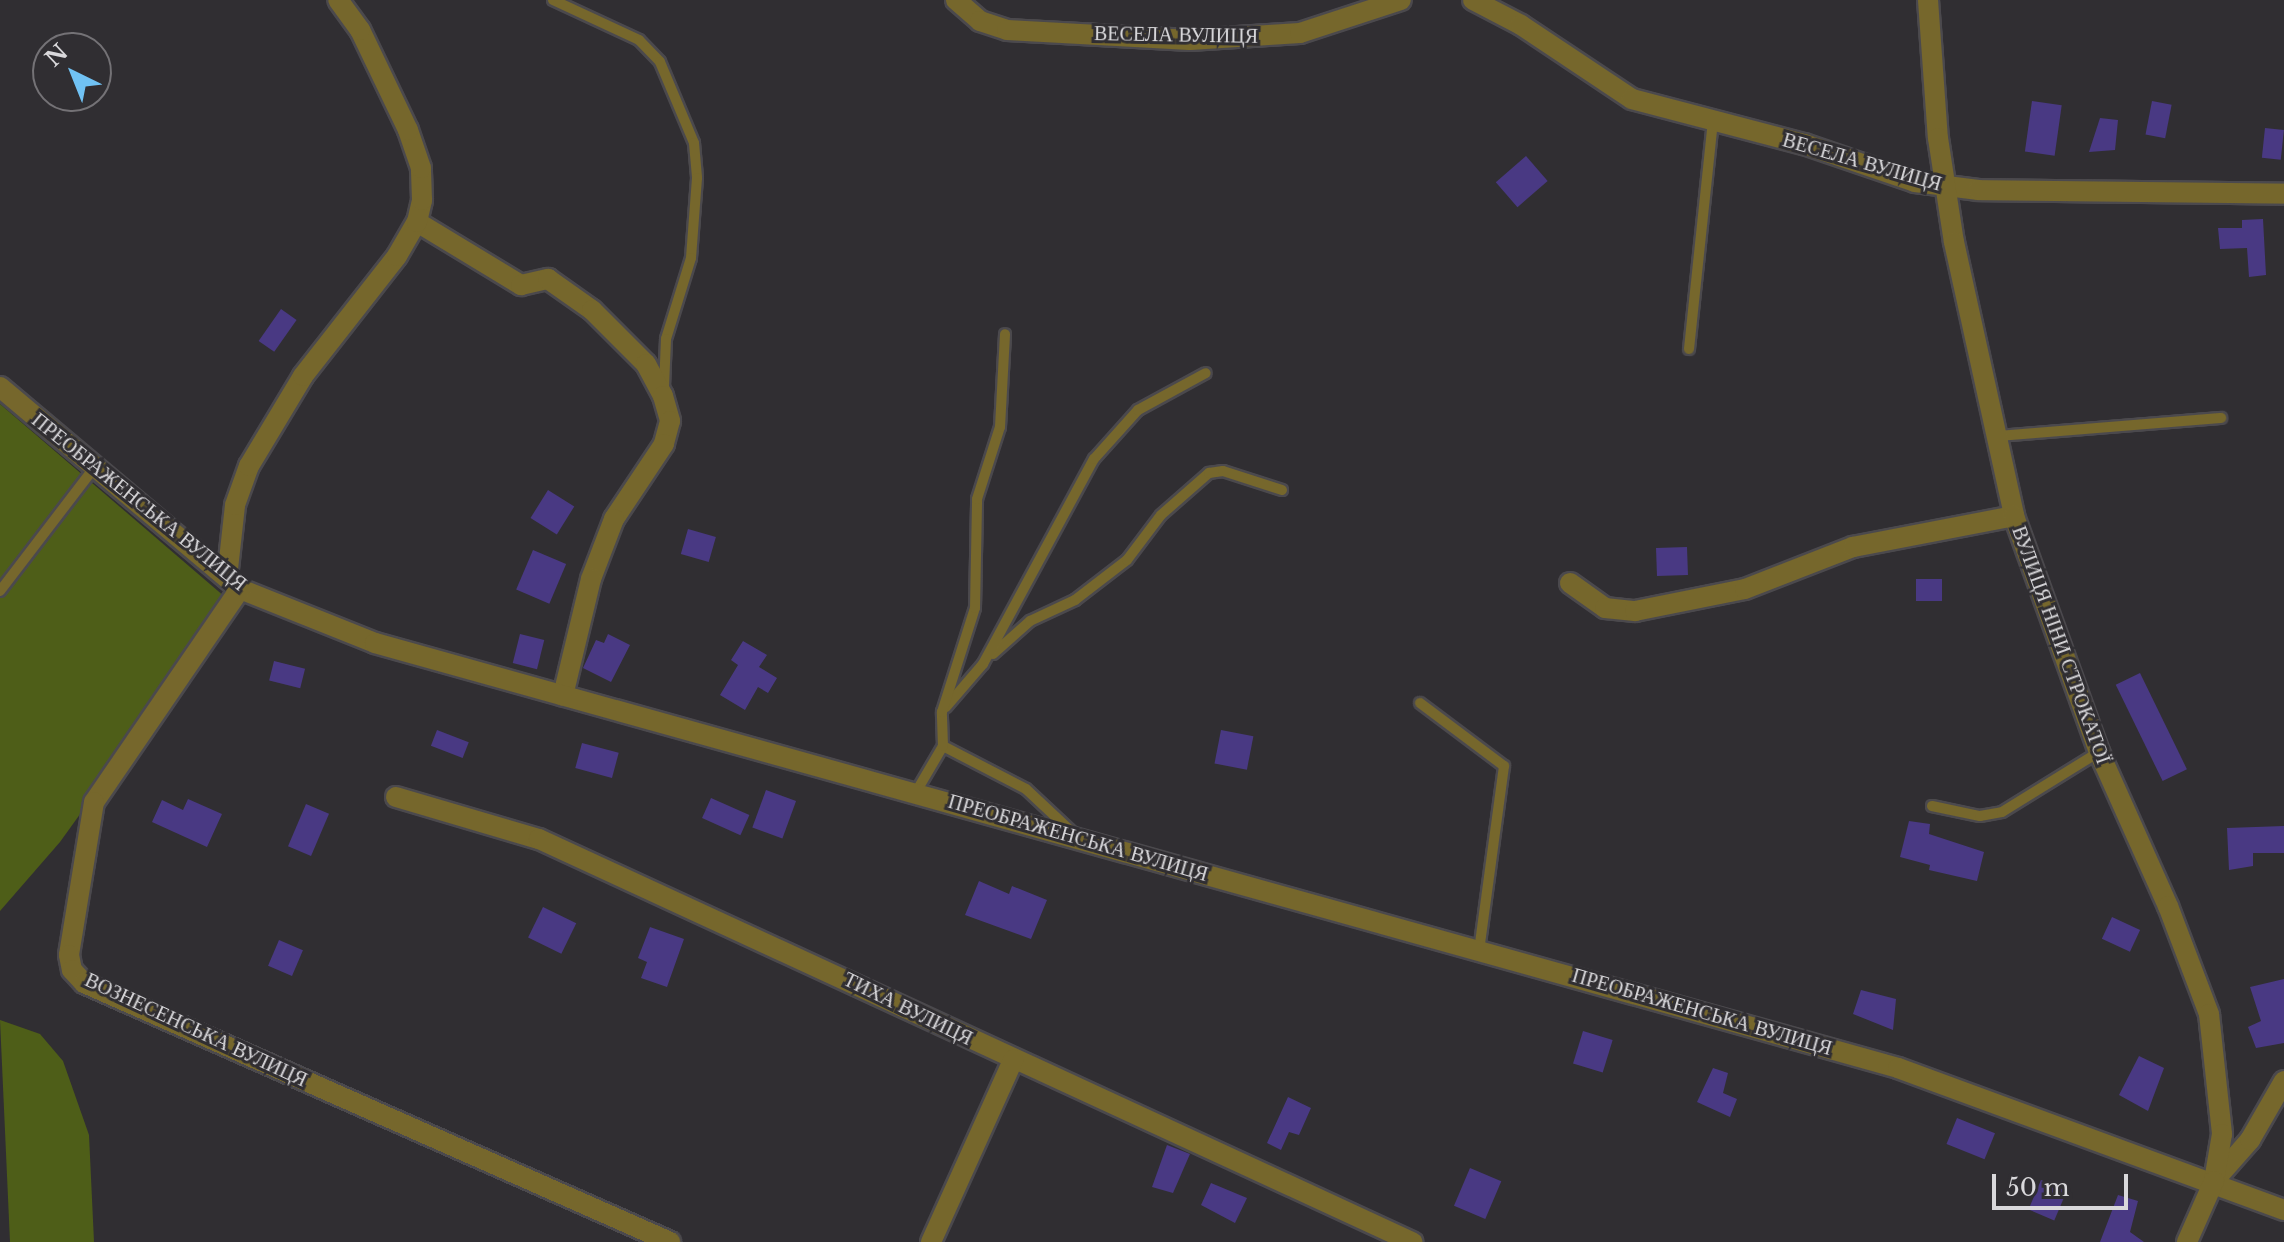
<!DOCTYPE html>
<html>
<head>
<meta charset="utf-8">
<style>
  body { margin:0 }
  #map { position:relative; width:2284px; height:1242px; overflow:hidden; background:#302e32; font-family:"Libre Baskerville",serif }
  div>[style] { position:absolute }
  .green>* { inset:0; background:#4e5e18 }
  .building>* { inset:0; background:#493983; transform-origin:0 0 }
  .roads { filter:drop-shadow(2px 0 #4b494d) drop-shadow(-2px 0 #4b494d) drop-shadow(0 2px #4b494d) drop-shadow(0 -2px #4b494d) }
  .service>* { height:10px; margin:-5px; padding:0 5px; transform-origin:5px; border-radius:5px; background:#76672c }
  .minor>* { height:20px; margin:-10px; padding:0 10px; transform-origin:10px; border-radius:10px; background:#76672c }
  .tertiary>* { height:20px; margin:-10px; padding:0 10px; transform-origin:10px; border-radius:10px; background:#76672c }
  span { translate:-50% -50%; white-space:nowrap; text-align:center; line-height:1.15; -webkit-text-stroke:6px #302e32; paint-order:stroke }
  .street-label { font-size:20px; color:#d9d8db }
  .north { position:absolute; left:32px; top:32px; width:80px; height:80px; box-sizing:border-box; background:#302e32; border:2px solid #747276; border-radius:50%; rotate:317deg; font-size:22px; font-weight:700; line-height:32px; text-align:center; color:#d9d8db }
  .north::after { content:''; display:block; margin:auto; width:28px; height:36px; background:#70c2f4; clip-path:polygon(50% 0,100% 100%,50% 72%,0 100%) }
  .scale { position:absolute; left:1992px; top:1174px; width:136px; height:36px; box-sizing:border-box; border:4px solid #d9d8db; border-top:0; padding-left:10px; font-size:24px; line-height:28px; white-space:nowrap; color:#d9d8db; -webkit-text-stroke:6px #302e32; paint-order:stroke }
</style>
</head>
<body>
<div id="map">
  <div class="green">
    <i style="clip-path:polygon(0 404px,232px 603px,60px 842px,0 911px)"></i>
    <i style="clip-path:polygon(0 1020px,40px 1034px,63px 1061px,89px 1135px,94px 1242px,10px 1242px)"></i>
  </div>
  <div class="building">
    <i style="left:2032px;top:101px;width:30px;height:51px;rotate:8deg"></i>
    <i style="left:2152px;top:101px;width:20px;height:34px;rotate:11deg"></i>
    <i style="clip-path:polygon(2100px 118px,2118px 120px,2115px 150px,2089px 152px)"></i>
    <i style="left:2265px;top:128px;width:19px;height:30px;rotate:6deg"></i>
    <i style="left:1526px;top:156px;width:33px;height:40px;rotate:49deg"></i>
    <i style="clip-path:polygon(2263px 219px,2266px 275px,2249px 277px,2247px 248px,2220px 249px,2218px 228px,2242px 228px,2242px 220px)"></i>
    <i style="left:281px;top:309px;width:19px;height:39px;rotate:35deg"></i>
    <i style="left:548px;top:490px;width:31px;height:33px;rotate:32deg"></i>
    <i style="left:688px;top:529px;width:29px;height:26px;rotate:16deg"></i>
    <i style="left:1687px;top:547px;width:28px;height:31px;rotate:88deg"></i>
    <i style="left:533px;top:550px;width:36px;height:43px;rotate:23deg"></i>
    <i style="left:1916px;top:579px;width:26px;height:22px"></i>
    <i style="left:520px;top:634px;width:25px;height:30px;rotate:14deg"></i>
    <i style="clip-path:polygon(608px 634px,630px 645px,611px 682px,583px 668px,596px 640px,604px 643px)"></i>
    <i style="clip-path:polygon(743px 641px,767px 655px,759px 667px,777px 678px,768px 693px,758px 687px,745px 710px,720px 695px,738px 665px,731px 660px)"></i>
    <i style="left:274px;top:661px;width:32px;height:20px;rotate:14deg"></i>
    <i style="left:2140px;top:673px;width:107px;height:27px;rotate:64deg"></i>
    <i style="left:437px;top:730px;width:34px;height:17px;rotate:21deg"></i>
    <i style="left:1221px;top:730px;width:33px;height:34px;rotate:11deg"></i>
    <i style="left:582px;top:743px;width:38px;height:26px;rotate:15deg"></i>
    <i style="left:766px;top:790px;width:32px;height:40px;rotate:20deg"></i>
    <i style="left:711px;top:798px;width:42px;height:22px;rotate:24deg"></i>
    <i style="clip-path:polygon(188px 799px,222px 814px,207px 847px,152px 822px,162px 800px,183px 810px)"></i>
    <i style="left:306px;top:804px;width:25px;height:46px;rotate:23deg"></i>
    <i style="clip-path:polygon(1909px 821px,1930px 824px,1929px 834px,1984px 852px,1977px 881px,1929px 870px,1930px 865px,1900px 857px)"></i>
    <i style="clip-path:polygon(2284px 826px,2284px 853px,2253px 853px,2253px 866px,2229px 870px,2227px 828px)"></i>
    <i style="clip-path:polygon(979px 881px,1009px 894px,1012px 886px,1047px 900px,1031px 939px,965px 915px)"></i>
    <i style="left:543px;top:907px;width:37px;height:34px;rotate:26deg"></i>
    <i style="left:2112px;top:917px;width:31px;height:24px;rotate:25deg"></i>
    <i style="clip-path:polygon(650px 927px,684px 939px,667px 987px,641px 978px,647px 962px,638px 958px)"></i>
    <i style="left:279px;top:940px;width:26px;height:28px;rotate:23deg"></i>
    <i style="clip-path:polygon(2284px 979px,2284px 1043px,2256px 1048px,2248px 1027px,2261px 1021px,2250px 987px)"></i>
    <i style="clip-path:polygon(1861px 990px,1896px 999px,1893px 1030px,1853px 1014px)"></i>
    <i style="left:1583px;top:1031px;width:31px;height:34px;rotate:17deg"></i>
    <i style="clip-path:polygon(2139px 1056px,2164px 1068px,2148px 1111px,2119px 1095px)"></i>
    <i style="clip-path:polygon(1713px 1068px,1728px 1073px,1723px 1093px,1737px 1099px,1730px 1117px,1697px 1102px)"></i>
    <i style="clip-path:polygon(1288px 1097px,1311px 1108px,1299px 1135px,1289px 1132px,1281px 1150px,1267px 1143px)"></i>
    <i style="left:1957px;top:1118px;width:41px;height:28px;rotate:22deg"></i>
    <i style="clip-path:polygon(1167px 1145px,1190px 1154px,1173px 1193px,1152px 1187px)"></i>
    <i style="left:1470px;top:1168px;width:34px;height:41px;rotate:23deg"></i>
    <i style="left:2041px;top:1180px;width:28px;height:32px;rotate:23deg"></i>
    <i style="clip-path:polygon(1211px 1183px,1247px 1198px,1235px 1223px,1201px 1205px)"></i>
    <i style="clip-path:polygon(2118px 1195px,2138px 1201px,2130px 1232px,2144px 1242px,2100px 1242px)"></i>
  </div>
  <div class="roads">
    <div class="service">
      <i style="left:553px;top:0;width:95px;rotate:24.9deg"></i>
      <i style="left:639px;top:40px;width:30px;rotate:46deg"></i>
      <i style="left:660px;top:62px;width:88px;rotate:67.2deg"></i>
      <i style="left:694px;top:143px;width:35px;rotate:85deg"></i>
      <i style="left:697px;top:178px;width:80px;rotate:94.3deg"></i>
      <i style="left:691px;top:258px;width:85px;rotate:107.2deg"></i>
      <i style="left:666px;top:339px;width:48px;rotate:92.4deg"></i>
      <i style="left:1689px;top:349px;width:231px;rotate:-84deg"></i>
      <i style="left:1997px;top:436px;width:225px;rotate:-4.6deg"></i>
      <i style="left:0;top:591px;width:155px;rotate:-52.6deg"></i>
      <i style="left:993px;top:654px;width:50px;rotate:-41.7deg"></i>
      <i style="left:1030px;top:621px;width:50px;rotate:-25deg"></i>
      <i style="left:1075px;top:600px;width:66px;rotate:-37.6deg"></i>
      <i style="left:1127px;top:560px;width:56px;rotate:-52.9deg"></i>
      <i style="left:1161px;top:515px;width:64px;rotate:-41.2deg"></i>
      <i style="left:1209px;top:473px;width:14px;rotate:-8deg"></i>
      <i style="left:1223px;top:471px;width:62px;rotate:17.9deg"></i>
      <i style="left:1420px;top:703px;width:105px;rotate:36.9deg"></i>
      <i style="left:1504px;top:766px;width:186px;rotate:97.7deg"></i>
      <i style="left:946px;top:707px;width:57px;rotate:-49.3deg"></i>
      <i style="left:983px;top:664px;width:233px;rotate:-61.6deg"></i>
      <i style="left:1094px;top:459px;width:66px;rotate:-48.1deg"></i>
      <i style="left:1138px;top:410px;width:77px;rotate:-28.6deg"></i>
      <i style="left:943px;top:746px;width:93px;rotate:27.4deg"></i>
      <i style="left:1026px;top:789px;width:64px;rotate:43.1deg"></i>
      <i style="left:916px;top:792px;width:53px;rotate:-59.6deg"></i>
      <i style="left:943px;top:746px;width:34px;rotate:-92deg"></i>
      <i style="left:942px;top:712px;width:109px;rotate:-72.4deg"></i>
      <i style="left:975px;top:608px;width:109px;rotate:-88.9deg"></i>
      <i style="left:977px;top:499px;width:76px;rotate:-72.3deg"></i>
      <i style="left:1000px;top:427px;width:93px;rotate:-86.9deg"></i>
      <i style="left:1932px;top:806px;width:49px;rotate:11.8deg"></i>
      <i style="left:1980px;top:816px;width:22px;rotate:-10deg"></i>
      <i style="left:2002px;top:812px;width:114px;rotate:-31.7deg"></i>
    </div>
    <div class="minor">
      <i style="left:956px;top:0;width:32px;rotate:41deg"></i>
      <i style="left:980px;top:21px;width:28px;rotate:18deg"></i>
      <i style="left:1007px;top:30px;width:183px;rotate:3.1deg"></i>
      <i style="left:1190px;top:40px;width:110px;rotate:-3.6deg"></i>
      <i style="left:1300px;top:33px;width:106px;rotate:-18.1deg"></i>
      <i style="left:1473px;top:0;width:54px;rotate:27.5deg"></i>
      <i style="left:1521px;top:25px;width:133px;rotate:33.7deg"></i>
      <i style="left:1632px;top:99px;width:178px;rotate:14.7deg"></i>
      <i style="left:1804px;top:144px;width:117px;rotate:18.9deg"></i>
      <i style="left:1915px;top:182px;width:64px;rotate:7.2deg"></i>
      <i style="left:1978px;top:190px;width:306px;rotate:0.7deg"></i>
      <i style="left:417px;top:222px;width:122px;rotate:31.2deg"></i>
      <i style="left:521px;top:285px;width:28px;rotate:-13deg"></i>
      <i style="left:548px;top:279px;width:54px;rotate:35.2deg"></i>
      <i style="left:592px;top:310px;width:76px;rotate:45deg"></i>
      <i style="left:646px;top:364px;width:36px;rotate:62deg"></i>
      <i style="left:663px;top:396px;width:26px;rotate:74deg"></i>
      <i style="left:670px;top:421px;width:24px;rotate:105deg"></i>
      <i style="left:664px;top:444px;width:90px;rotate:123.7deg"></i>
      <i style="left:614px;top:519px;width:64px;rotate:111deg"></i>
      <i style="left:591px;top:579px;width:120px;rotate:103.5deg"></i>
      <i style="left:0;top:387px;width:314px;rotate:40.1deg"></i>
      <i style="left:240px;top:589px;width:145px;rotate:21.8deg"></i>
      <i style="left:375px;top:643px;width:1581px;rotate:15.59deg"></i>
      <i style="left:1898px;top:1068px;width:411px;rotate:20.2deg"></i>
      <i style="left:227px;top:578px;width:73px;rotate:-83.7deg"></i>
      <i style="left:235px;top:505px;width:41px;rotate:-70.3deg"></i>
      <i style="left:249px;top:466px;width:105px;rotate:-59deg"></i>
      <i style="left:303px;top:376px;width:152px;rotate:-51.9deg"></i>
      <i style="left:397px;top:256px;width:39px;rotate:-60deg"></i>
      <i style="left:417px;top:222px;width:23px;rotate:-77deg"></i>
      <i style="left:422px;top:200px;width:32px;rotate:-92deg"></i>
      <i style="left:421px;top:168px;width:40px;rotate:-108.9deg"></i>
      <i style="left:408px;top:130px;width:111px;rotate:-115.6deg"></i>
      <i style="left:360px;top:30px;width:37px;rotate:-126deg"></i>
      <i style="left:1570px;top:583px;width:43px;rotate:35.5deg"></i>
      <i style="left:1605px;top:608px;width:30px;rotate:6deg"></i>
      <i style="left:1635px;top:611px;width:112px;rotate:-11.3deg"></i>
      <i style="left:1745px;top:589px;width:116px;rotate:-21.3deg"></i>
      <i style="left:1853px;top:547px;width:164px;rotate:-10.9deg"></i>
      <i style="left:240px;top:589px;width:258px;rotate:124.4deg"></i>
      <i style="left:94px;top:802px;width:155px;rotate:99.3deg"></i>
      <i style="left:69px;top:955px;width:15px;rotate:79deg"></i>
      <i style="left:72px;top:970px;width:18px;rotate:47deg"></i>
      <i style="left:84px;top:983px;width:641px;rotate:23.84deg"></i>
      <i style="left:396px;top:797px;width:149px;rotate:16.4deg"></i>
      <i style="left:539px;top:839px;width:962px;rotate:24.78deg"></i>
      <i style="left:2214px;top:1181px;width:55px;rotate:-48.7deg"></i>
      <i style="left:2250px;top:1140px;width:68px;rotate:-60deg"></i>
      <i style="left:931px;top:1242px;width:200px;rotate:-65.7deg"></i>
    </div>
    <div class="tertiary">
      <i style="left:1928px;top:0;width:138px;rotate:85.9deg"></i>
      <i style="left:1938px;top:138px;width:105px;rotate:81.3deg"></i>
      <i style="left:1954px;top:242px;width:280px;rotate:77.6deg"></i>
      <i style="left:2014px;top:516px;width:251px;rotate:70.2deg"></i>
      <i style="left:2099px;top:752px;width:169px;rotate:65.9deg"></i>
      <i style="left:2168px;top:906px;width:116px;rotate:69.2deg"></i>
      <i style="left:2209px;top:1014px;width:121px;rotate:83.8deg"></i>
      <i style="left:2222px;top:1134px;width:48px;rotate:99.7deg"></i>
      <i style="left:2214px;top:1181px;width:67px;rotate:113.9deg"></i>
    </div>
  </div>
  <div class="street-label">
    <span style="left:1176px;top:35px;rotate:1deg">ВЕСЕЛА ВУЛИЦЯ</span>
    <span style="left:1862px;top:162px;rotate:16deg">ВЕСЕЛА ВУЛИЦЯ</span>
    <span style="left:139px;top:502px;rotate:39deg">ПРЕОБРАЖЕНСЬКА ВУЛИЦЯ</span>
    <span style="left:2061px;top:645px;rotate:70deg">ВУЛИЦЯ НІНИ СТРОКАТОЇ</span>
    <span style="left:1078px;top:838px;rotate:16deg">ПРЕОБРАЖЕНСЬКА ВУЛИЦЯ</span>
    <span style="left:908px;top:1009px;rotate:26deg">ТИХА ВУЛИЦЯ</span>
    <span style="left:1702px;top:1012px;rotate:16deg">ПРЕОБРАЖЕНСЬКА ВУЛИЦЯ</span>
    <span style="left:196px;top:1030px;rotate:25deg">ВОЗНЕСЕНСЬКА ВУЛИЦЯ</span>
  </div>
  <div class="north">N</div>
  <div class="scale">50 m</div>
</div>
</body>
</html>
